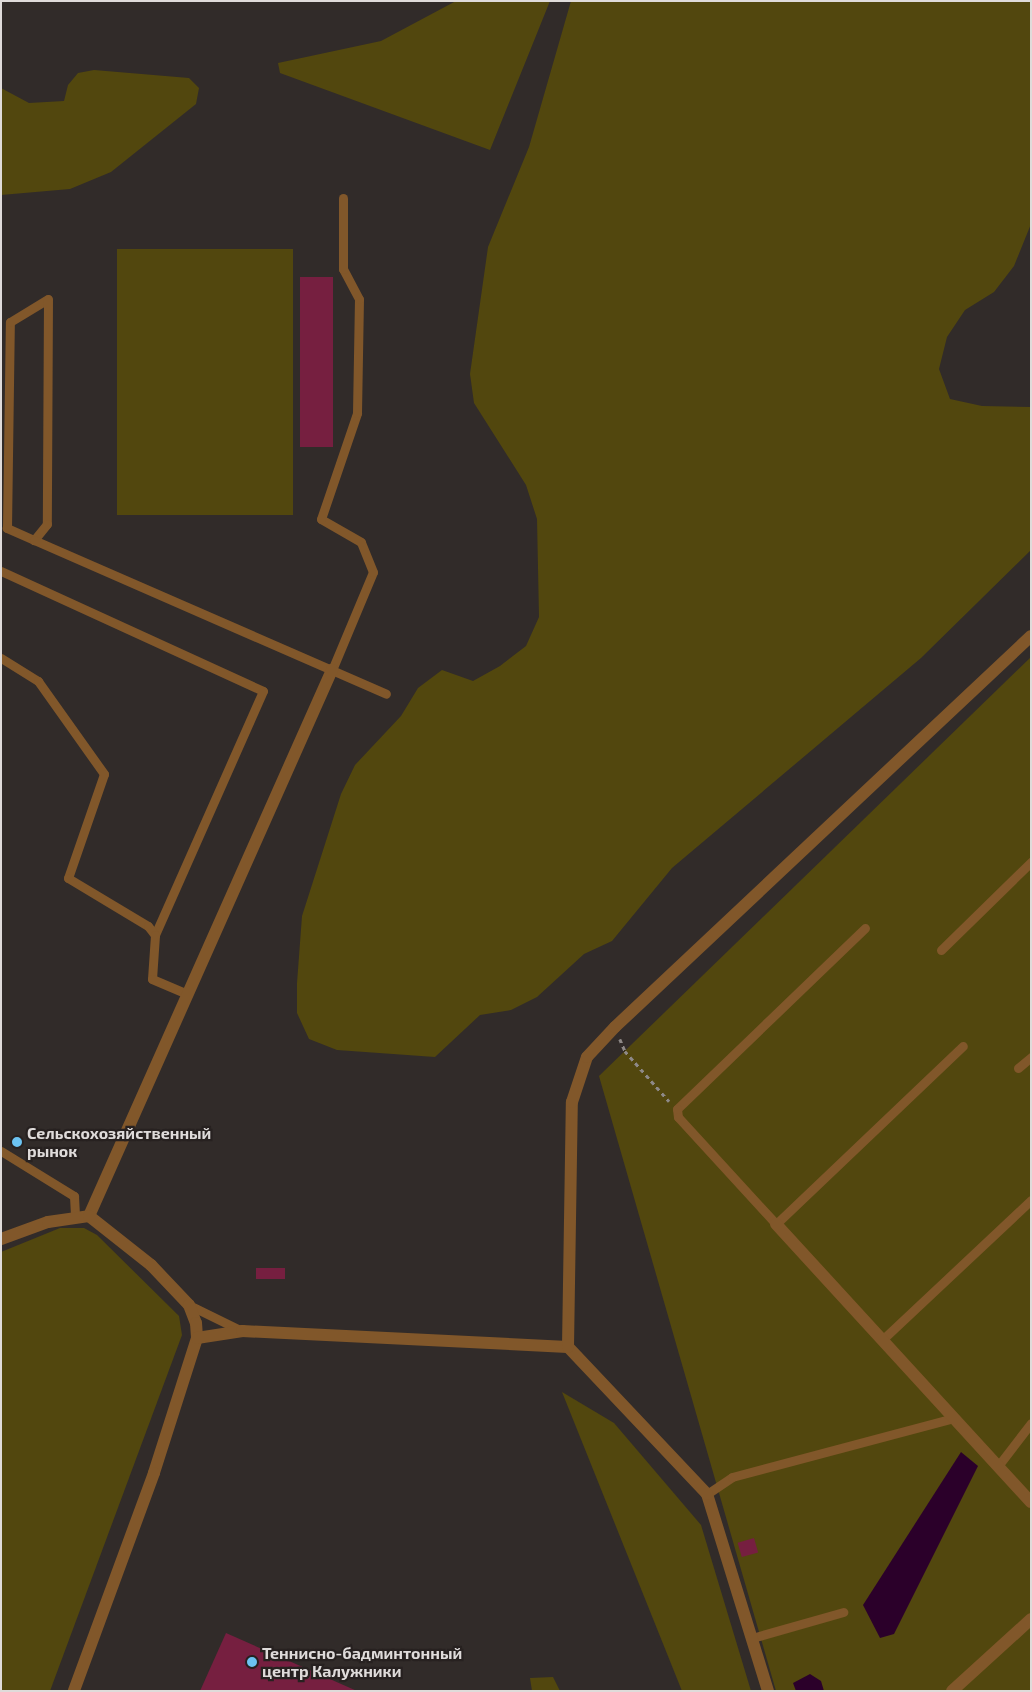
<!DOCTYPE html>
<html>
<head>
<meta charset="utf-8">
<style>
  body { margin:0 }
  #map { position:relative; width:1032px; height:1692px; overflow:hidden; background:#312b29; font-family:"Exo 2",sans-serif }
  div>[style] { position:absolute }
  .green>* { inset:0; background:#52470e; transform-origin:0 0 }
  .water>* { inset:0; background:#2b002a }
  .building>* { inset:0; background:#761f40; transform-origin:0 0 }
  .path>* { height:2.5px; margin-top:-1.25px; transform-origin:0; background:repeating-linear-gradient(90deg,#8e8988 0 4px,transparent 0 8px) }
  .lane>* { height:9px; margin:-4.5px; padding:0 4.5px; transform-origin:4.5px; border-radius:4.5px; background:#81572a }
  .street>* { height:12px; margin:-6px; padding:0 6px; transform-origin:6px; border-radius:6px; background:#81572a }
  .dots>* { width:14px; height:14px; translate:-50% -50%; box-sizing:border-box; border:2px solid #272120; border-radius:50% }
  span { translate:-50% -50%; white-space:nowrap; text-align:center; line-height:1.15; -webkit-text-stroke:4.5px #272120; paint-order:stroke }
  .poi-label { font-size:16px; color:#dfdbda; font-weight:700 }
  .left { translate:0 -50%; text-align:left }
  .frame { position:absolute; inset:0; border:2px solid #dfdbda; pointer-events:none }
</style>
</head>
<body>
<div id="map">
  <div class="green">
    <i style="clip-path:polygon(456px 1px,550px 1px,490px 150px,280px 73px,278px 63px,381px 41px)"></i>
    <i style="clip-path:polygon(571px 1px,1031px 1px,1031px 224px,1014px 266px,994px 292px,965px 310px,947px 337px,939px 369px,950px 399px,982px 406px,1031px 407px,1031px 550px,921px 658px,672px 868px,612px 941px,584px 954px,537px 997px,511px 1010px,480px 1015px,435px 1057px,337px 1050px,309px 1039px,297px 1013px,297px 983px,302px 916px,341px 794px,355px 765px,401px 716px,418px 688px,442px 670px,473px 681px,500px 666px,526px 646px,539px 617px,537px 519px,526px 485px,474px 403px,470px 374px,488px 247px,529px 147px)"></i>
    <i style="clip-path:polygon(94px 70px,189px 78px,199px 88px,196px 104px,111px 172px,70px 189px,1px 195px,1px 88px,29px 103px,64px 101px,68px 85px,78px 73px)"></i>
    <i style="left:293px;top:249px;width:266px;height:176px;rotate:90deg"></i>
    <i style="clip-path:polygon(1031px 657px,1031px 1691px,776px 1691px,599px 1076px)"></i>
    <i style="clip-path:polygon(60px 1228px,84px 1228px,97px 1235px,179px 1316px,182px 1335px,50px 1691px,1px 1691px,1px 1252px)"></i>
    <i style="clip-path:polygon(562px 1392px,614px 1423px,701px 1525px,751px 1691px,682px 1691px)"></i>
    <i style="clip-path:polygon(553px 1677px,560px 1691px,532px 1691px,530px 1678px)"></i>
  </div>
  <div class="water">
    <i style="clip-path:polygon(961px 1452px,978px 1466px,894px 1634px,880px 1638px,863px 1605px)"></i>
    <i style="clip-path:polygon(810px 1674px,821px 1681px,824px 1691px,796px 1691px,793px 1683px)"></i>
  </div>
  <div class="building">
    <i style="left:300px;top:277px;width:33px;height:170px"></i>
    <i style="left:256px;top:1268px;width:29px;height:11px"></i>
    <i style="left:754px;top:1538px;width:15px;height:17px;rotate:74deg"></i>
    <i style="clip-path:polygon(226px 1633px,357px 1691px,200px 1691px)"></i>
  </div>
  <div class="path">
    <i style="left:620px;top:1039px;width:13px;rotate:67deg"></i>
    <i style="left:625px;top:1051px;width:67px;rotate:48.7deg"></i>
  </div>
  <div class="lane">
    <i style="left:34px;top:540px;width:30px;rotate:-156deg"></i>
    <i style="left:7px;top:528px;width:206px;rotate:-89.2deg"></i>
    <i style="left:10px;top:322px;width:44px;rotate:-31.2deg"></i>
    <i style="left:48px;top:299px;width:225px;rotate:90.3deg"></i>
    <i style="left:47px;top:524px;width:21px;rotate:129deg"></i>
    <i style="left:34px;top:540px;width:384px;rotate:23.6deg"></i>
    <i style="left:1px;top:571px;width:288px;rotate:24.6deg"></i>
    <i style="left:263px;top:691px;width:267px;rotate:113.9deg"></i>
    <i style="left:1px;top:658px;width:44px;rotate:31.9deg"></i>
    <i style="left:38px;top:681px;width:114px;rotate:54.6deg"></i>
    <i style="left:104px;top:774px;width:110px;rotate:109.1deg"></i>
    <i style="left:68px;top:878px;width:93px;rotate:31deg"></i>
    <i style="left:148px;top:926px;width:11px;rotate:52deg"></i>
    <i style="left:155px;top:935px;width:44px;rotate:93.9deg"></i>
    <i style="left:152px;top:979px;width:39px;rotate:23deg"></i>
    <i style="left:332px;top:670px;width:106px;rotate:-67.3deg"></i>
    <i style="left:373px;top:572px;width:32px;rotate:-112deg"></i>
    <i style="left:361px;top:542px;width:46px;rotate:-150.1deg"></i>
    <i style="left:321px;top:519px;width:112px;rotate:-71.2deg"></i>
    <i style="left:357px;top:413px;width:114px;rotate:-89deg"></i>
    <i style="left:359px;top:299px;width:34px;rotate:-118deg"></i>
    <i style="left:343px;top:269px;width:71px;rotate:-90deg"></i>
    <i style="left:865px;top:928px;width:261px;rotate:136.1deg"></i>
    <i style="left:677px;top:1109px;width:8px;rotate:83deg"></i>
    <i style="left:678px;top:1117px;width:145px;rotate:47.5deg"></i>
    <i style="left:776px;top:1224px;width:258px;rotate:-43.6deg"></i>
    <i style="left:941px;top:950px;width:126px;rotate:-44.4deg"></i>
    <i style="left:1018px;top:1068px;width:17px;rotate:-40deg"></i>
    <i style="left:1px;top:1151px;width:86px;rotate:31.7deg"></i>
    <i style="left:74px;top:1196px;width:19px;rotate:87deg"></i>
    <i style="left:189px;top:1305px;width:59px;rotate:26.1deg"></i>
    <i style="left:882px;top:1340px;width:204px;rotate:-43.2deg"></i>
    <i style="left:998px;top:1466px;width:54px;rotate:-52.5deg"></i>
    <i style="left:707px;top:1494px;width:30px;rotate:-34deg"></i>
    <i style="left:732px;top:1477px;width:230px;rotate:-14.9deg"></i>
    <i style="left:752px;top:1638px;width:95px;rotate:-15.9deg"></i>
  </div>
  <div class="street">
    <i style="left:89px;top:1216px;width:598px;rotate:-66.01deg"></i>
    <i style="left:776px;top:1224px;width:377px;rotate:47.5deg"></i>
    <i style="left:1px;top:1239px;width:50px;rotate:-19.9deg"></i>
    <i style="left:48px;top:1222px;width:41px;rotate:-8.3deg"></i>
    <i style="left:89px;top:1216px;width:79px;rotate:38.3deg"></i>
    <i style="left:151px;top:1265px;width:55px;rotate:46.5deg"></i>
    <i style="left:189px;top:1305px;width:19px;rotate:69deg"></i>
    <i style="left:196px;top:1323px;width:15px;rotate:86deg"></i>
    <i style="left:197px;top:1338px;width:142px;rotate:107.7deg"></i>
    <i style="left:154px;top:1473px;width:232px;rotate:110.2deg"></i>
    <i style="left:197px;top:1338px;width:46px;rotate:-8.8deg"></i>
    <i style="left:242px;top:1331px;width:326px;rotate:2.8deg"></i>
    <i style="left:768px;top:1691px;width:206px;rotate:-107.2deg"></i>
    <i style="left:707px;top:1494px;width:202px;rotate:-133.4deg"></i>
    <i style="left:568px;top:1347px;width:245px;rotate:-89.1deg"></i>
    <i style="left:572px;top:1102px;width:47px;rotate:-71.6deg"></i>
    <i style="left:587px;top:1057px;width:41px;rotate:-47deg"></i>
    <i style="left:615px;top:1027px;width:571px;rotate:-43.23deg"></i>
    <i style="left:952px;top:1691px;width:107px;rotate:-42.3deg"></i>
  </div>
  <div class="dots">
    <i style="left:17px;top:1142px;background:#6cc3f2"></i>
    <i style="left:252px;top:1662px;background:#6cc3f2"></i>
  </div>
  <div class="poi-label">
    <span class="left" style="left:27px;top:1142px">Сельскохозяйственный<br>рынок</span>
    <span class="left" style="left:262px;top:1662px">Теннисно-бадминтонный<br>центр Калужники</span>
  </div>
  <div class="frame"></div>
</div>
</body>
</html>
